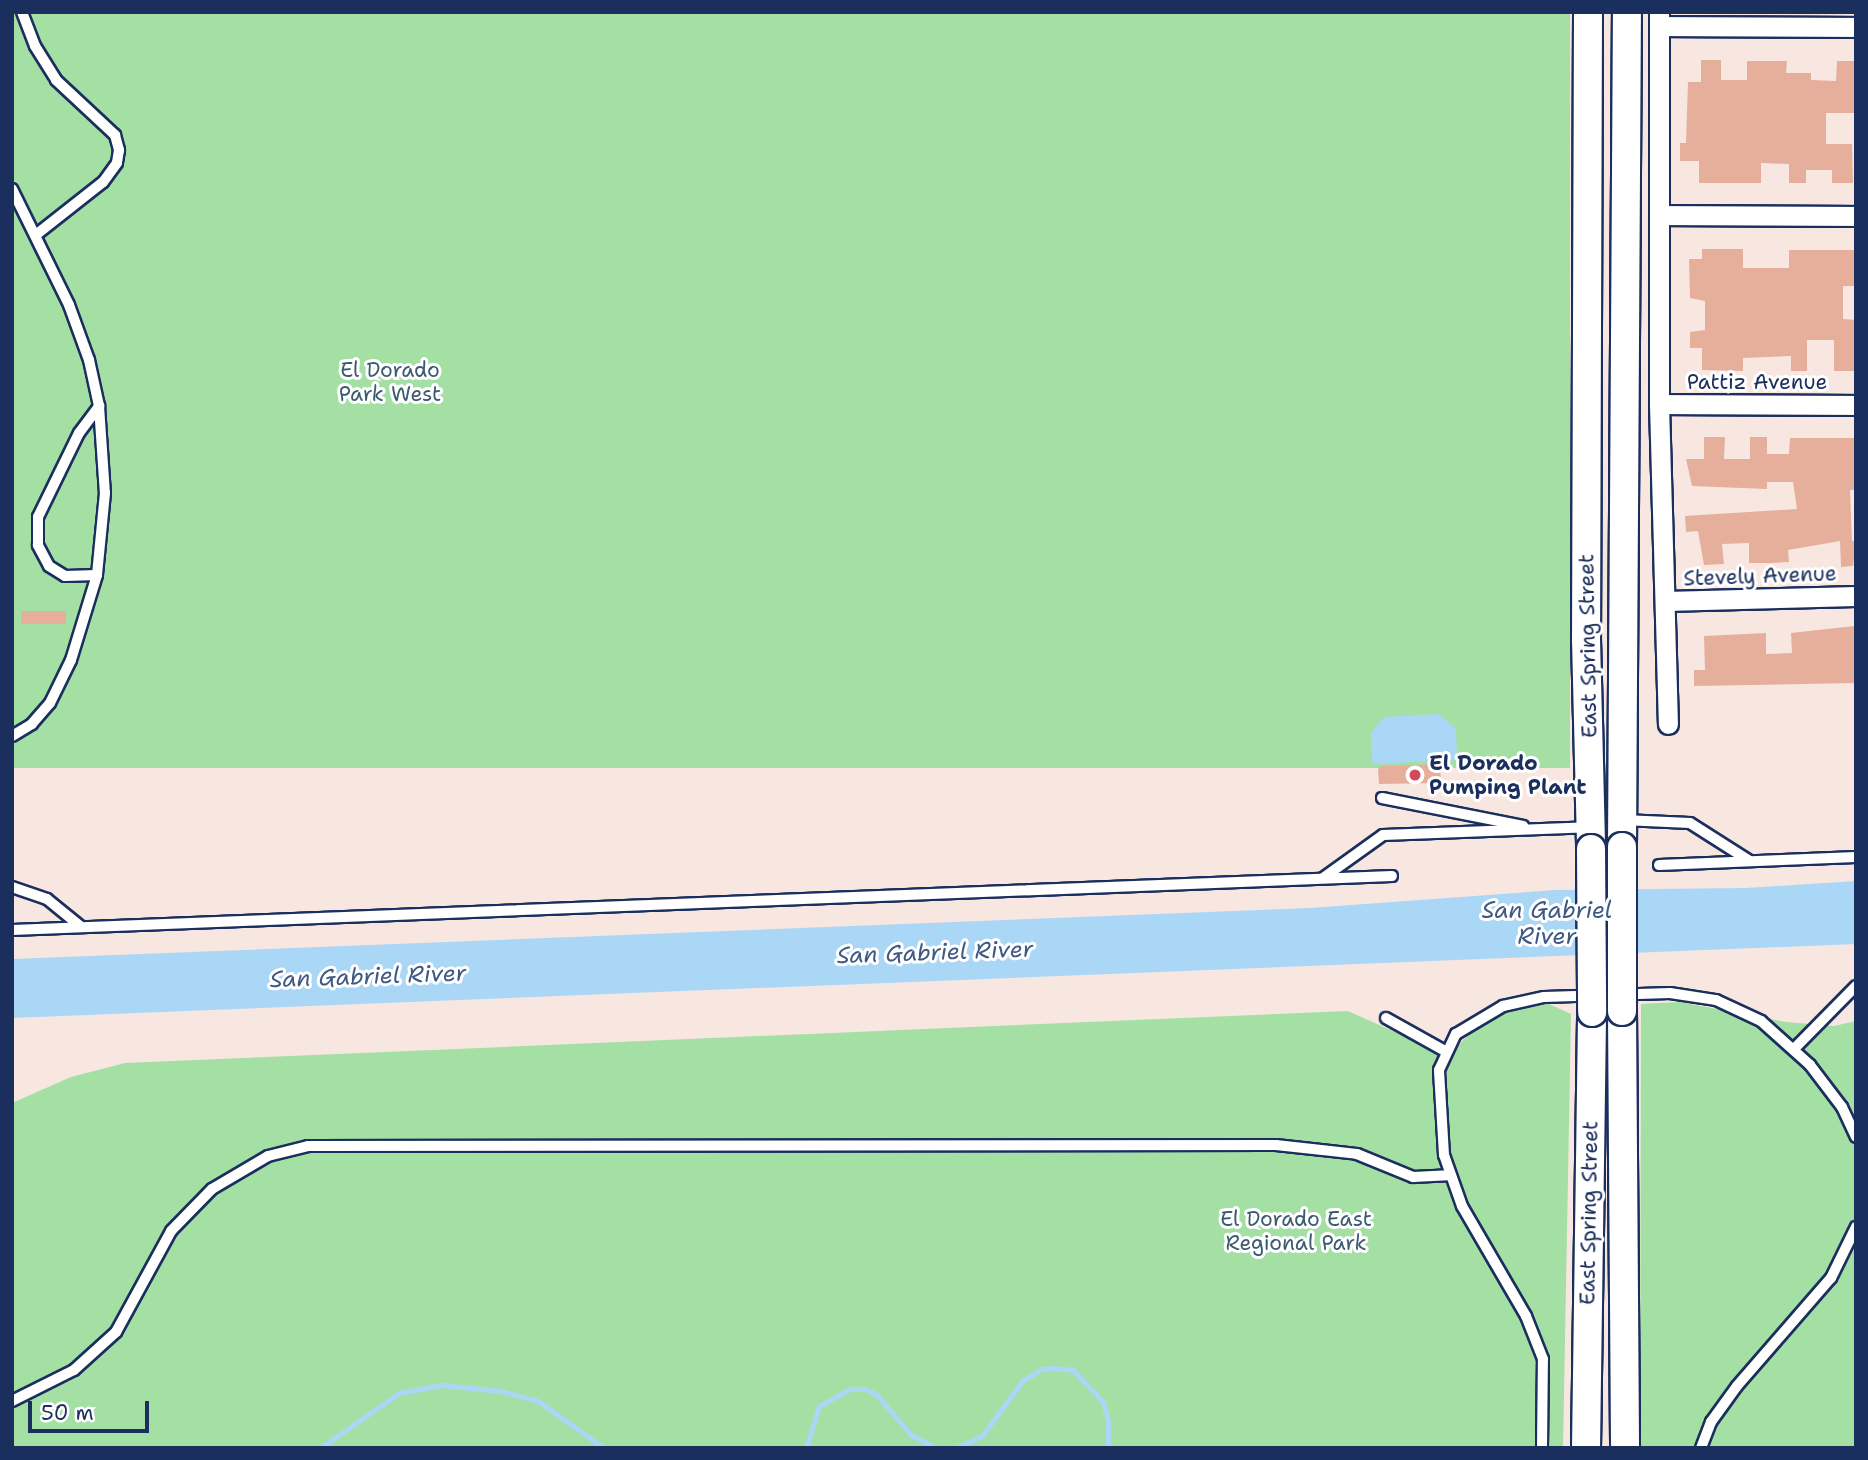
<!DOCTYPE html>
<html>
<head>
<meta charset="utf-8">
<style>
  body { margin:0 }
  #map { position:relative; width:1868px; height:1460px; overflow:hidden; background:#f8e7e1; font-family:"Shantell Sans",sans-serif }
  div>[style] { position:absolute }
  .green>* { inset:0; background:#a4dfa4; transform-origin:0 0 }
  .water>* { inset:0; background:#abd7f7 }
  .stream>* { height:5px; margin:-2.5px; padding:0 2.5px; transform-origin:2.5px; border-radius:2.5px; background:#abd7f7 }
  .building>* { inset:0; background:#e6af9c; transform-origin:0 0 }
  .roads { filter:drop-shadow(2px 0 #1b2f5e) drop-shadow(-2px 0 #1b2f5e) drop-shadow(0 2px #1b2f5e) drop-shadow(0 -2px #1b2f5e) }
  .lane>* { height:10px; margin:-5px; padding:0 5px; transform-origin:5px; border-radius:5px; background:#fff }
  .street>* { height:19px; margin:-9.5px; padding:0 9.5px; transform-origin:9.5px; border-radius:9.5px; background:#fff }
  .secondary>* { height:28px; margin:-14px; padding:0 14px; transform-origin:14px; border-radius:14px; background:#fff }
  .bridges { filter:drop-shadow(2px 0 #1b2f5e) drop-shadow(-2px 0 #1b2f5e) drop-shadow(0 2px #1b2f5e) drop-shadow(0 -2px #1b2f5e) }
  .secondary-bridge>* { height:28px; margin:-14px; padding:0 14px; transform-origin:14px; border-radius:14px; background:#fff }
  .dots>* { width:19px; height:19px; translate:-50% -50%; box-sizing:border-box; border:4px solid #fff; border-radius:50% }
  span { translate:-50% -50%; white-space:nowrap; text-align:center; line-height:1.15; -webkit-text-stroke:6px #fff; paint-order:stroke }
  .park-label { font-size:21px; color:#3d5b70 }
  .street-label { font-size:21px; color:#1b2f5e }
  .poi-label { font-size:21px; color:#1b2f5e; font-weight:700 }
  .left { translate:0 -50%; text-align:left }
  .water-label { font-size:23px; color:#3f5984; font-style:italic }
  .frame { position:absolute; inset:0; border:14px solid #1b2f5e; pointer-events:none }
  .scale { position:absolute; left:28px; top:1401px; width:121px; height:32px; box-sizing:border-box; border:4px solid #1b2f5e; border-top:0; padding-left:9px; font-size:21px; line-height:24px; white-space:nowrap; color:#1b2f5e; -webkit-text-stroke:5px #fff; paint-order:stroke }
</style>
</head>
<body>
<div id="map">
  <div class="green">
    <i style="left:12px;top:12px;width:1558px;height:756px"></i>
    <i style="clip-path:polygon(1680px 1002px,1786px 1022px,1834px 1026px,1856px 1021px,1856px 1448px,1640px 1448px,1641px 1004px)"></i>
    <i style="clip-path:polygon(1547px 1003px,1571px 1014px,1563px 1448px,12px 1448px,12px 1103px,71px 1077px,125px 1063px,1348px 1011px,1451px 1057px,1462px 1041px,1482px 1024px,1512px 1010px)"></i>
  </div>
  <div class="water">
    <i style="clip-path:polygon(1439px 714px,1456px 729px,1457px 760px,1372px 764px,1371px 732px,1385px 717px)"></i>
    <i style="clip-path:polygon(1856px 881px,1856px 944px,12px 1018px,12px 959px,1310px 908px,1555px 890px,1746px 888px)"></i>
  </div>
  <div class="stream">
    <i style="left:320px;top:1448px;width:96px;rotate:-34.8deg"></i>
    <i style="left:399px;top:1393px;width:43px;rotate:-10.8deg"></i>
    <i style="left:441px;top:1385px;width:60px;rotate:5.7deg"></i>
    <i style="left:501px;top:1391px;width:38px;rotate:15deg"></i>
    <i style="left:538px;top:1401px;width:81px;rotate:35.5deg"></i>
    <i style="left:806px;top:1448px;width:44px;rotate:-72.8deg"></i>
    <i style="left:819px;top:1406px;width:35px;rotate:-29deg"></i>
    <i style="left:850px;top:1389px;width:16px"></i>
    <i style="left:866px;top:1389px;width:13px;rotate:29deg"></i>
    <i style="left:877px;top:1395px;width:52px;rotate:49.6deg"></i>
    <i style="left:911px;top:1435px;width:29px;rotate:27deg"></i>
    <i style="left:955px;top:1448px;width:30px;rotate:-24deg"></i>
    <i style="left:982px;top:1436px;width:68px;rotate:-54deg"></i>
    <i style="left:1022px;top:1381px;width:22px;rotate:-32deg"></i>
    <i style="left:1041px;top:1369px;width:13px;rotate:-4deg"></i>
    <i style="left:1054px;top:1368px;width:19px;rotate:6deg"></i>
    <i style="left:1073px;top:1370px;width:44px;rotate:46.8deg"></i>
    <i style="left:1103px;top:1402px;width:19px;rotate:74deg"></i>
    <i style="left:1108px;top:1420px;width:28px;rotate:90deg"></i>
  </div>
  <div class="building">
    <i style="clip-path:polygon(1701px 60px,1721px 60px,1721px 80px,1747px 80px,1747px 61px,1787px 61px,1786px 73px,1811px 73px,1811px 80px,1836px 81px,1837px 61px,1856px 61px,1854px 113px,1826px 113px,1826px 144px,1852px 144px,1853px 183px,1832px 183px,1832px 170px,1806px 170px,1806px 183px,1789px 183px,1789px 164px,1761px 163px,1761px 183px,1699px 183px,1699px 161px,1680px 161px,1680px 143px,1686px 143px,1688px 82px,1701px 82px)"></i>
    <i style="clip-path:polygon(1702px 249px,1743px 249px,1743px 268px,1789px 268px,1789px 250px,1856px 250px,1856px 286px,1843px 286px,1843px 319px,1856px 320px,1856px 371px,1834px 371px,1834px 340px,1807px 340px,1807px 371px,1791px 371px,1791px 356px,1743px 358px,1743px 371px,1702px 370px,1702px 348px,1690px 348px,1690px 332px,1705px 330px,1705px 301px,1690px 298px,1689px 259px,1702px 259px)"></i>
    <i style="clip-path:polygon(1704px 437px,1725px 437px,1724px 459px,1750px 459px,1750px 437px,1767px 437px,1767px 454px,1789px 454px,1790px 438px,1856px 438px,1856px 490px,1850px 490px,1852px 541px,1856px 541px,1853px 566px,1841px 567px,1840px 541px,1788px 550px,1789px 562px,1771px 563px,1749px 563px,1749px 543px,1722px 544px,1724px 564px,1704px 565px,1698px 531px,1686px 532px,1685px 516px,1797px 509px,1793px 482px,1767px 482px,1767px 489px,1692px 486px,1686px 459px,1704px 459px)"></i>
    <i style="left:66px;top:611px;width:13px;height:45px;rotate:90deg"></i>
    <i style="clip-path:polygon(1854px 626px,1856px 683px,1694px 686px,1694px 670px,1705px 670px,1704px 636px,1766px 633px,1766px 654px,1792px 653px,1791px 633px)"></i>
    <i style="clip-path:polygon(1440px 764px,1441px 783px,1379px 784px,1378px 769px,1382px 766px)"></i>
  </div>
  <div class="roads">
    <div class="lane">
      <i style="left:22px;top:12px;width:36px;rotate:69deg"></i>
      <i style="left:35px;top:46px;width:40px;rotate:58deg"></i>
      <i style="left:56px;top:80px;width:81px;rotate:43deg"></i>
      <i style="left:115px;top:135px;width:16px;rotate:75deg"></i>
      <i style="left:119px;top:150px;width:13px;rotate:99deg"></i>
      <i style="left:117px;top:163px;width:24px;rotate:126deg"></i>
      <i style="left:103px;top:182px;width:84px;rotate:141.8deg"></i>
      <i style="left:12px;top:189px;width:129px;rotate:63.8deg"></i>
      <i style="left:69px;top:305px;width:59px;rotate:70deg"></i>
      <i style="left:89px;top:360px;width:47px;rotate:77.7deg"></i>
      <i style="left:99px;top:406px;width:87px;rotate:86.1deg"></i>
      <i style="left:105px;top:493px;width:82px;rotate:95.6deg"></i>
      <i style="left:97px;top:575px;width:89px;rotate:107deg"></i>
      <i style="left:71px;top:660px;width:48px;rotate:116deg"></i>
      <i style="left:50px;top:703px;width:28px;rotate:131deg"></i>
      <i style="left:32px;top:724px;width:23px;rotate:149deg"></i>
      <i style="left:97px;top:575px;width:32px;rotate:178deg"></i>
      <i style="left:65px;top:576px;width:19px;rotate:-148deg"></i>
      <i style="left:49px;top:566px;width:24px;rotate:-118deg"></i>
      <i style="left:38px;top:545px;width:28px;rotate:-90deg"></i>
      <i style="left:38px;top:517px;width:93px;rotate:-64deg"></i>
      <i style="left:79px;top:433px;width:34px;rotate:-53deg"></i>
      <i style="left:1382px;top:798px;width:144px;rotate:11.2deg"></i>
      <i style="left:1623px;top:820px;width:67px;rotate:2.6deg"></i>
      <i style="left:1690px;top:823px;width:69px;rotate:32.5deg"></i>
      <i style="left:1659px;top:865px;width:197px;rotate:-2.3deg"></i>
      <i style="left:1323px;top:878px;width:74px;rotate:-35.6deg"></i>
      <i style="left:1383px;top:835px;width:205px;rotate:-2.2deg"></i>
      <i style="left:12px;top:887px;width:37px;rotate:19deg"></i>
      <i style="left:47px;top:899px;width:43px;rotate:39.3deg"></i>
      <i style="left:12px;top:930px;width:1381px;rotate:-2.24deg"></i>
      <i style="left:1386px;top:1018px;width:68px;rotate:29.2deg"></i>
      <i style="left:1794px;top:1049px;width:88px;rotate:-45.5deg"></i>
      <i style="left:12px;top:1401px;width:69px;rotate:-26.6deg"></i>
      <i style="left:74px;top:1370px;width:57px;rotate:-42.1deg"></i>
      <i style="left:116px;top:1332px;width:115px;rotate:-61.4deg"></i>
      <i style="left:171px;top:1231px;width:59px;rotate:-45.7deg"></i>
      <i style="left:212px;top:1189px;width:65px;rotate:-30.5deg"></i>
      <i style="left:268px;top:1156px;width:41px;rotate:-14deg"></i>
      <i style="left:308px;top:1146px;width:968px;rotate:-0.06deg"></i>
      <i style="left:1276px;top:1145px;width:81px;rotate:6.3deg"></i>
      <i style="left:1357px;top:1154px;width:61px;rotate:22.3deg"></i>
      <i style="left:1413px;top:1177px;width:35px;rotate:-3deg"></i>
      <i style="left:1542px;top:1448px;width:89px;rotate:-89.4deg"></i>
      <i style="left:1543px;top:1359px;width:46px;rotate:-111.6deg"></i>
      <i style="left:1526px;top:1316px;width:127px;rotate:-120.2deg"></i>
      <i style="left:1462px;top:1206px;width:54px;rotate:-109.4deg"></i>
      <i style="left:1444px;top:1155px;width:85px;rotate:-93.4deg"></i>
      <i style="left:1439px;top:1070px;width:40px;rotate:-65deg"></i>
      <i style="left:1456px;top:1034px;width:55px;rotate:-30.8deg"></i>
      <i style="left:1503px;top:1006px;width:42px;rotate:-12.4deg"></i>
      <i style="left:1544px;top:997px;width:126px;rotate:-1.8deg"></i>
      <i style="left:1670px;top:993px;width:47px;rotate:8.7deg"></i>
      <i style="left:1716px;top:1000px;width:50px;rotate:25deg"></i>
      <i style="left:1761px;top:1021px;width:66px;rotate:41.9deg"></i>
      <i style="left:1810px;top:1065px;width:53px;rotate:52.7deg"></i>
      <i style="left:1842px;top:1107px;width:33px;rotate:65deg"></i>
      <i style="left:1701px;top:1448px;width:28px;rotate:-69deg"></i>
      <i style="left:1711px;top:1422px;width:44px;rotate:-54.2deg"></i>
      <i style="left:1737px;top:1386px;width:143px;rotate:-49deg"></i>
      <i style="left:1831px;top:1278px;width:57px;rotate:-63.9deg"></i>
    </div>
    <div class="street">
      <i style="left:1659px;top:12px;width:392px;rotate:90deg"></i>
      <i style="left:1659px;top:404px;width:320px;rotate:88.4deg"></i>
      <i style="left:1659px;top:26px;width:197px;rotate:0.3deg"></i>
      <i style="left:1659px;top:215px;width:197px;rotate:0.3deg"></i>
      <i style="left:1659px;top:404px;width:197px;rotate:0.3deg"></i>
      <i style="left:1665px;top:601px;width:191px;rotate:-1.5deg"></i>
    </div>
    <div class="secondary">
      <i style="left:1588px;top:12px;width:627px;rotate:90.18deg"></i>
      <i style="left:1586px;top:639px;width:210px;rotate:88.6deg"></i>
      <i style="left:1622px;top:847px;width:835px;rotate:-89.66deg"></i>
      <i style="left:1622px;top:1011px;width:437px;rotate:89.6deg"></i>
      <i style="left:1586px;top:1448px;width:436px;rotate:-89.2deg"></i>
    </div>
  </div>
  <div class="bridges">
    <div class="secondary-bridge">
      <i style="left:1591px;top:849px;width:163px;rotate:89.6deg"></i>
      <i style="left:1622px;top:1011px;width:164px;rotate:-90deg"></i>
    </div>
  </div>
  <div class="dots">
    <i style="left:1415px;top:775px;background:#d1495b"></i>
  </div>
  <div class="park-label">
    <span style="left:390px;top:382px">El Dorado<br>Park West</span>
    <span style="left:1296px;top:1231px">El Dorado East<br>Regional Park</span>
  </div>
  <div class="street-label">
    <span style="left:1757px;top:382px">Pattiz Avenue</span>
    <span style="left:1760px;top:576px;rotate:-2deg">Stevely Avenue</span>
    <span style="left:1588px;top:646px;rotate:-91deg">East Spring Street</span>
    <span style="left:1589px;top:1213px;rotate:-89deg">East Spring Street</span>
  </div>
  <div class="poi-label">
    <span class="left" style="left:1429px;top:775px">El Dorado<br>Pumping Plant</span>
  </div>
  <div class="water-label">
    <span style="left:1547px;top:923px">San Gabriel<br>River</span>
    <span style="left:935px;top:952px;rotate:-2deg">San Gabriel River</span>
    <span style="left:368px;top:976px;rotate:-2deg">San Gabriel River</span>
  </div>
  <div class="frame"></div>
  <div class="scale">50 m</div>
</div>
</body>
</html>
